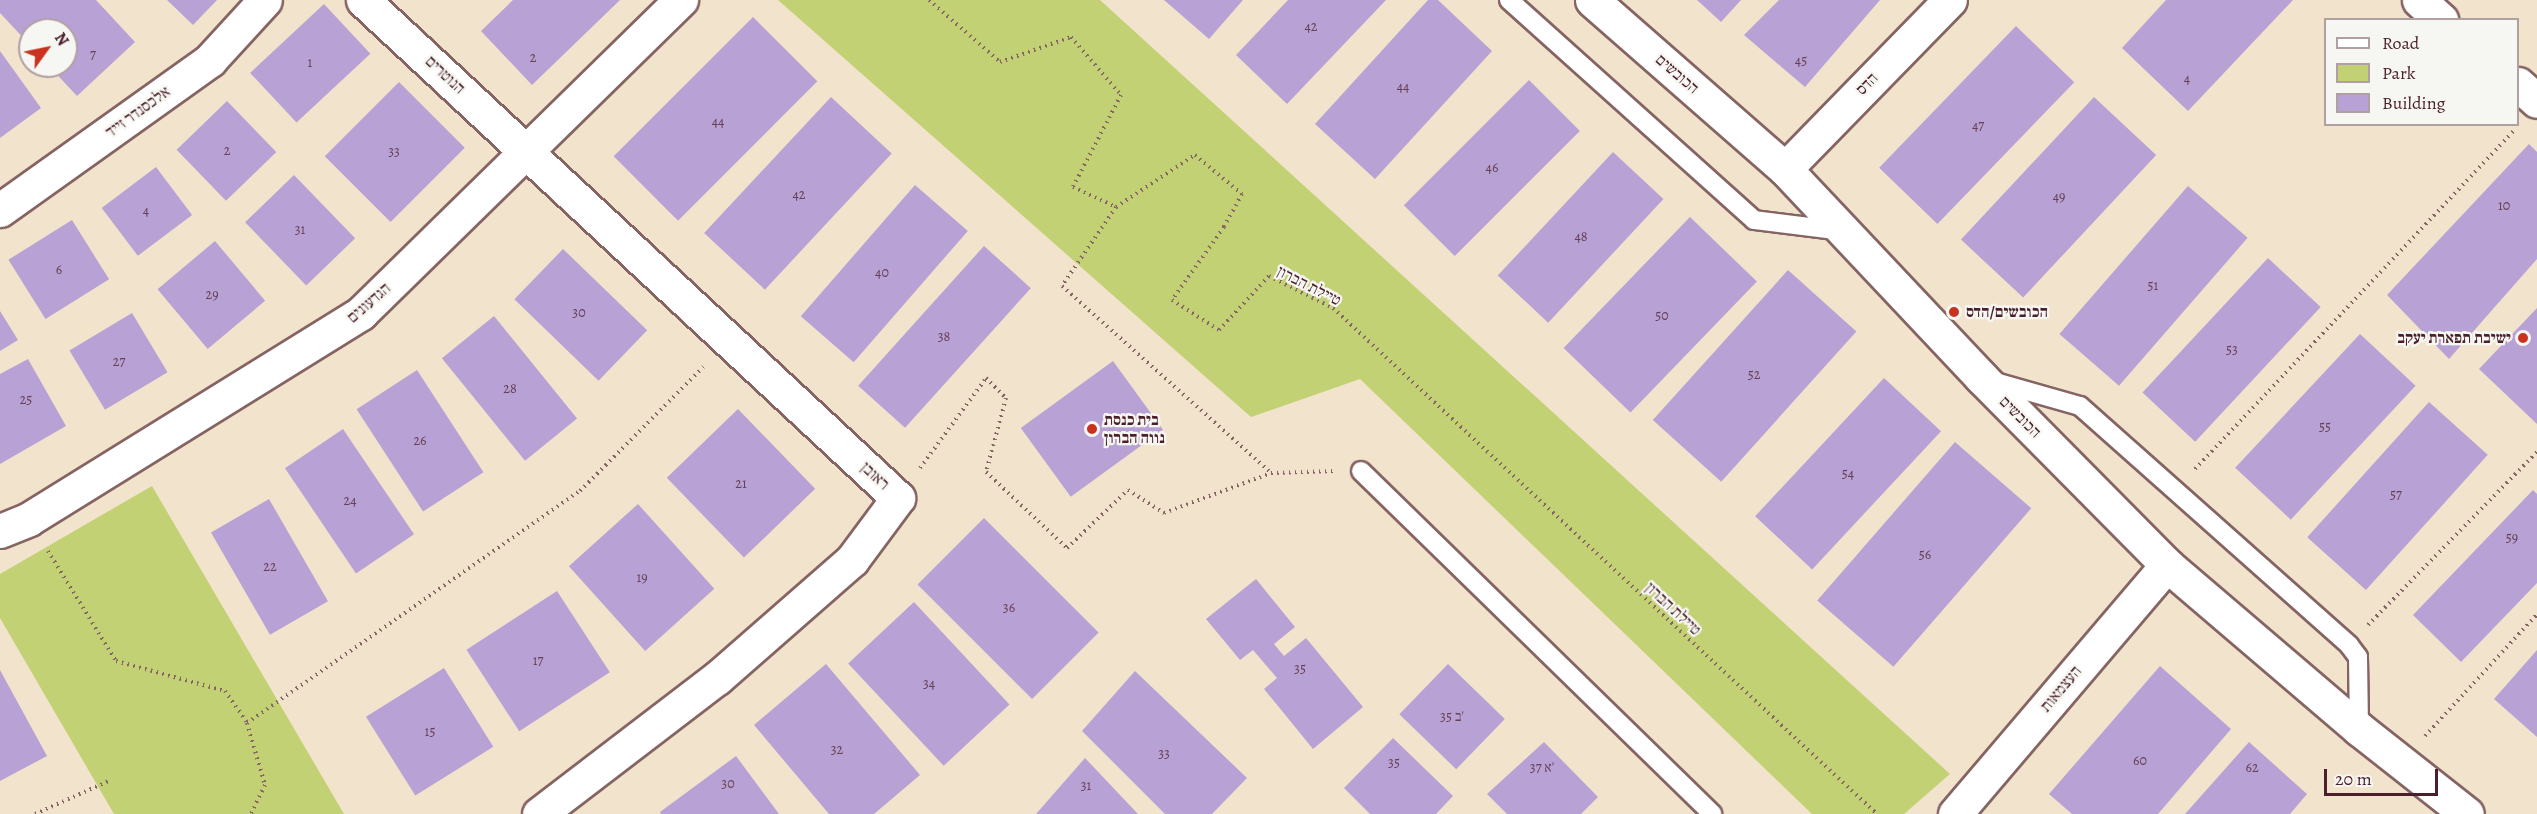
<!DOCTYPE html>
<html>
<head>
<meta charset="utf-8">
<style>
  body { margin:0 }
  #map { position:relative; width:2537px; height:814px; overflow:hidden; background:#f2e4cc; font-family:Alegreya,"Frank Ruhl Libre",serif }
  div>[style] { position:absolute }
  .green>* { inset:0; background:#c2d174 }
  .building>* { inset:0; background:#b8a1d4; transform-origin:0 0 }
  .path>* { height:4px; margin-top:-2px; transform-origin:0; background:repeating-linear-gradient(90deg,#856463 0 1.5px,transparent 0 6px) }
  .roads { filter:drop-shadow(2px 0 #856463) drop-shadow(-2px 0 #856463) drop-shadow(0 2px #856463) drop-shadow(0 -2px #856463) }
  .lane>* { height:18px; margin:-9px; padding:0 9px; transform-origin:9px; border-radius:9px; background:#fff }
  .street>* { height:33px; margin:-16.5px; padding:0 16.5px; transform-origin:16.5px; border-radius:16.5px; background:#fff }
  .secondary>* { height:33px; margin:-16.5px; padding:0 16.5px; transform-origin:16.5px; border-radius:16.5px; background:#fff }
  .dots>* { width:16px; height:16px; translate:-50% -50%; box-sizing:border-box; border:3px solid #f6f6f2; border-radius:50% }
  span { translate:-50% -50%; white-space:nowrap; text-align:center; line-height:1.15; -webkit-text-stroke:4.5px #f6f6f2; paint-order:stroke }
  .number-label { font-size:14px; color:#664055 }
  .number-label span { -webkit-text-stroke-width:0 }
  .street-label { font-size:16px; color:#4a1f2b }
  .poi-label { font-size:16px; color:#4a1f2b; font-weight:700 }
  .left { translate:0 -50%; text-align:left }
  .right { translate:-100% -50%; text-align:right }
  .legend { position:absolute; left:2324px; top:18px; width:195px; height:108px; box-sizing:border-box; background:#f6f6f2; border:2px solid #b1a0a2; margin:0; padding:8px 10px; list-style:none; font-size:18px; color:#4a1f2b }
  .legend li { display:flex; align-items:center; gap:12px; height:30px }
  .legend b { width:30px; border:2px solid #b1a0a2 }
  .north { position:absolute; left:18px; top:18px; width:60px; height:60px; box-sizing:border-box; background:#f6f6f2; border:2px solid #b1a0a2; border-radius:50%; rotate:57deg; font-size:16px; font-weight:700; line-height:24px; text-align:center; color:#4a1f2b }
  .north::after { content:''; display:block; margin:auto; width:21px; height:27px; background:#c8321e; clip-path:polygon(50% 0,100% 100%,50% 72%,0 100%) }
  .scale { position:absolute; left:2324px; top:769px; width:114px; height:27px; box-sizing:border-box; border:3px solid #4a1f2b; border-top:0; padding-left:8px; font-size:18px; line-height:21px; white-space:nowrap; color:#4a1f2b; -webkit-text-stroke:4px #f6f6f2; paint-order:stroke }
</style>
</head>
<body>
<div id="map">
  <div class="green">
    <i style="clip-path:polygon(778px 0,1100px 0,1950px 774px,1904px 814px,1812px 814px,1360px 379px,1251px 417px)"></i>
    <i style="clip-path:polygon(152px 486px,344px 814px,114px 814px,0 618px,0 574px)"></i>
  </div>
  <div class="building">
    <i style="clip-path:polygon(0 0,96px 0,135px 42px,77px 96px,49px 66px,66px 66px,66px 30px,30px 30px,30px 45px,0 13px)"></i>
    <i style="clip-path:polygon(167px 0,217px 0,193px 25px)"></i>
    <i style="clip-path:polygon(513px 0,620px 0,532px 85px,481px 31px)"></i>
    <i style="clip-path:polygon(1164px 0,1243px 0,1209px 39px)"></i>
    <i style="clip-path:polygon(1288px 0,1386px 0,1287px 104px,1236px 55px)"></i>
    <i style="clip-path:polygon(1428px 0,1438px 0,1492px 51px,1375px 179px,1315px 124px)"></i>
    <i style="clip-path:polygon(1697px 0,1741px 0,1721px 22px)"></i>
    <i style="clip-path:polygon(1779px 0,1880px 0,1805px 87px,1744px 35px)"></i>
    <i style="clip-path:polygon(2166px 0,2293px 0,2188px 111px,2122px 48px)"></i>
    <i style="left:324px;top:4px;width:68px;height:101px;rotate:47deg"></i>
    <i style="left:753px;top:17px;width:91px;height:197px;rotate:45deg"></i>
    <i style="left:2016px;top:26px;width:81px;height:197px;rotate:44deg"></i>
    <i style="clip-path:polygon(0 51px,41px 108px,0 138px)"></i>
    <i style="left:1529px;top:80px;width:72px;height:177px;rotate:45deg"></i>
    <i style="left:399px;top:82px;width:93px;height:105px;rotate:45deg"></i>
    <i style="left:831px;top:97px;width:83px;height:186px;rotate:43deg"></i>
    <i style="left:2094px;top:97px;width:85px;height:195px;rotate:43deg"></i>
    <i style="left:227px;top:101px;width:71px;height:70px;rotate:46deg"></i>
    <i style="clip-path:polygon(2529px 144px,2537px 152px,2537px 259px,2449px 359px,2387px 295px)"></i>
    <i style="left:1613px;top:152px;width:69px;height:169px;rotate:43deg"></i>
    <i style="left:156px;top:167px;width:60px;height:68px;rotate:53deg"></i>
    <i style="left:294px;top:175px;width:88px;height:68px;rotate:46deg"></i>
    <i style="left:915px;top:185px;width:70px;height:174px;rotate:41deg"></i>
    <i style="left:2188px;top:186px;width:79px;height:196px;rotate:41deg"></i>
    <i style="left:1690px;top:217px;width:93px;height:182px;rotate:44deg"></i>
    <i style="left:72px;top:220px;width:70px;height:75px;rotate:58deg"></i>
    <i style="left:215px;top:241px;width:78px;height:75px;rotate:50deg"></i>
    <i style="left:984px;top:246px;width:63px;height:188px;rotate:42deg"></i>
    <i style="left:563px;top:249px;width:117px;height:70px;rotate:44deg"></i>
    <i style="left:2268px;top:258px;width:72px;height:184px;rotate:43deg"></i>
    <i style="left:1788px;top:270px;width:92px;height:202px;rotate:42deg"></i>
    <i style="clip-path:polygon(2537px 308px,2537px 424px,2479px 369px)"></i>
    <i style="clip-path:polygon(0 311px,18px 340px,0 351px)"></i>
    <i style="left:132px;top:313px;width:69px;height:73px;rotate:59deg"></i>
    <i style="left:494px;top:316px;width:132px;height:67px;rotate:51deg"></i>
    <i style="left:2360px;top:334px;width:76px;height:183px;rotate:43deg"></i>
    <i style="clip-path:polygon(28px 359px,66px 426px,0 464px,0 374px)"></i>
    <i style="left:1113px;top:361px;width:85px;height:114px;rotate:54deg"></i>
    <i style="left:417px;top:370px;width:122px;height:72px;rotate:57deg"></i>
    <i style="left:1884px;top:378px;width:78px;height:189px;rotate:43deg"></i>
    <i style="left:2429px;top:402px;width:79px;height:182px;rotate:42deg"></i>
    <i style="left:738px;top:409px;width:111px;height:99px;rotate:46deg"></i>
    <i style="left:343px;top:429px;width:127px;height:70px;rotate:56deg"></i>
    <i style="left:1955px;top:442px;width:101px;height:210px;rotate:41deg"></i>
    <i style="clip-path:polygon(2533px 490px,2537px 494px,2537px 583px,2461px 662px,2413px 615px)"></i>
    <i style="left:269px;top:499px;width:118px;height:67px;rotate:60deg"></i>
    <i style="left:638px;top:504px;width:114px;height:93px;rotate:48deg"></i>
    <i style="left:984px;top:518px;width:162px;height:94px;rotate:45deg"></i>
    <i style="clip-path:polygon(1256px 579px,1295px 627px,1274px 644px,1284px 656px,1306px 638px,1363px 707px,1313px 749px,1264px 689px,1277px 678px,1253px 650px,1240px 660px,1206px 619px)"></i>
    <i style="left:557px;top:591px;width:97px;height:108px;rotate:57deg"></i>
    <i style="left:914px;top:602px;width:140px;height:90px;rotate:47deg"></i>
    <i style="clip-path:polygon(2537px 650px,2537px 737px,2494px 699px)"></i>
    <i style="clip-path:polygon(826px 664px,920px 775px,874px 814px,829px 814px,754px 725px)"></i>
    <i style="left:1448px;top:664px;width:79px;height:70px;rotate:44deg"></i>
    <i style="clip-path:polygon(2160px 666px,2231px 729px,2158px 814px,2072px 814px,2049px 794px)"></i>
    <i style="left:444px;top:668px;width:93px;height:92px;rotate:58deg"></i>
    <i style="clip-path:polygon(0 670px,47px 756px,0 781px)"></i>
    <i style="clip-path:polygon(1135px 671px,1247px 778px,1212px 814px,1165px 814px,1082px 731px)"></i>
    <i style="clip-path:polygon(1393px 738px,1453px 796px,1436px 814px,1370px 814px,1344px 788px)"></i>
    <i style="clip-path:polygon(1544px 742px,1598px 797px,1581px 814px,1507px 814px,1487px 794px)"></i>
    <i style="clip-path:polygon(2249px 742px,2307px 794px,2290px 814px,2185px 814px)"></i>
    <i style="clip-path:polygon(736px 756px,779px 814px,661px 814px,660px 812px)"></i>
    <i style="clip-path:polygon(1085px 758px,1138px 814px,1036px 814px)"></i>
  </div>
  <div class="path">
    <i style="left:929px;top:0;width:94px;rotate:41.1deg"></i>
    <i style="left:1000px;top:62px;width:75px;rotate:-19.4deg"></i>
    <i style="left:1071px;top:37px;width:77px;rotate:49.2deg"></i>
    <i style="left:1121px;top:95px;width:104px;rotate:117.6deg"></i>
    <i style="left:1073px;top:187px;width:47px;rotate:24.9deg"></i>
    <i style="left:1116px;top:207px;width:95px;rotate:-33.4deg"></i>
    <i style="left:1195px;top:155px;width:61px;rotate:39.7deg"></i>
    <i style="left:1242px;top:194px;width:38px;rotate:119deg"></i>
    <i style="left:1224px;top:227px;width:90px;rotate:125.5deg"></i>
    <i style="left:1172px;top:300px;width:56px;rotate:32.6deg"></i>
    <i style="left:1219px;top:330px;width:74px;rotate:-47.2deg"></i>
    <i style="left:1269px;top:276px;width:72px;rotate:26.6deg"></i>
    <i style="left:1333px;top:308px;width:743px;rotate:42.93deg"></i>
    <i style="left:1116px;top:207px;width:96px;rotate:124.4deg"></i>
    <i style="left:1062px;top:286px;width:280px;rotate:41.8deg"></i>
    <i style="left:920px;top:468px;width:112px;rotate:-53.7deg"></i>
    <i style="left:986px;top:378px;width:28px;rotate:45deg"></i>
    <i style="left:1006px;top:398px;width:77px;rotate:105.1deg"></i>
    <i style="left:986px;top:472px;width:111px;rotate:43.2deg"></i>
    <i style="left:1067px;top:548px;width:84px;rotate:-43.6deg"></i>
    <i style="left:1128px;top:490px;width:43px;rotate:32.6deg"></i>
    <i style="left:1164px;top:513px;width:114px;rotate:-20.5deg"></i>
    <i style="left:1271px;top:473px;width:63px;rotate:-1.8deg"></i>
    <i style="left:2195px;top:469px;width:466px;rotate:-46.7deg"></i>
    <i style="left:48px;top:551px;width:129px;rotate:58.3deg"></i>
    <i style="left:116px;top:661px;width:113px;rotate:15.4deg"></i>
    <i style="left:225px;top:691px;width:39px;rotate:55deg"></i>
    <i style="left:247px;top:723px;width:65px;rotate:73.8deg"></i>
    <i style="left:265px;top:785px;width:32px;rotate:116deg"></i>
    <i style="left:2368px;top:625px;width:242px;rotate:-45.7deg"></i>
    <i style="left:247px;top:723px;width:406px;rotate:-34.9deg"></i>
    <i style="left:580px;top:491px;width:175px;rotate:-45.2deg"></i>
    <i style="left:2425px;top:736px;width:166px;rotate:-47.4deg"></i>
    <i style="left:35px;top:814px;width:83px;rotate:-24.1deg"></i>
  </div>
  <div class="roads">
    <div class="lane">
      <i style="left:1509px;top:0;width:329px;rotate:41.9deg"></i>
      <i style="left:1754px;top:220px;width:89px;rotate:7.1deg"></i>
      <i style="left:1992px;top:381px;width:91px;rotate:15.9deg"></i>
      <i style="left:2080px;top:406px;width:360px;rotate:41.6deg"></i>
      <i style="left:2349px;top:645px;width:15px;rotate:53deg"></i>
      <i style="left:2358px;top:657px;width:72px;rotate:89.2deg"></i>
      <i style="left:1361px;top:471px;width:491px;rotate:44.3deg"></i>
    </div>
    <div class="street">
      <i style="left:363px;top:0;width:731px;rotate:42.95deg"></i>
      <i style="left:898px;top:498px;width:77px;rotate:126.6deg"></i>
      <i style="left:852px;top:560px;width:179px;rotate:138.8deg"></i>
      <i style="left:717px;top:678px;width:224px;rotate:142.6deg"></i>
      <i style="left:2419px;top:0;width:30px;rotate:42deg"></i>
      <i style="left:2518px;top:84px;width:25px;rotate:42deg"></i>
      <i style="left:1785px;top:169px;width:236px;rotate:-45.7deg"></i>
      <i style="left:0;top:210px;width:258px;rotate:-35.5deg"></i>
      <i style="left:210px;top:60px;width:81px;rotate:-47.5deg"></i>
      <i style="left:0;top:531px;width:31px;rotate:-22deg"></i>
      <i style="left:29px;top:519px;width:391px;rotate:-31.8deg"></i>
      <i style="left:361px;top:313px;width:448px;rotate:-44.4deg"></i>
      <i style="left:1955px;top:814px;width:327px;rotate:-49.6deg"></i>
    </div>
    <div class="secondary">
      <i style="left:1592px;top:0;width:257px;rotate:41.2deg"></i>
      <i style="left:1785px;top:169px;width:286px;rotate:46.7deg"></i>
      <i style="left:1981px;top:377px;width:264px;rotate:45.3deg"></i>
      <i style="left:2167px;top:565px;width:253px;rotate:40.5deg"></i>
      <i style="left:2359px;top:729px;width:137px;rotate:38.2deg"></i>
    </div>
  </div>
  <div class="dots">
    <i style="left:1954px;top:312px;background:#c8321e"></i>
    <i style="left:2523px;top:338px;background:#c8321e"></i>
    <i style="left:1092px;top:429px;background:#c8321e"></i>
  </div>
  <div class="number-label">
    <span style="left:1311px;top:27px">42</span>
    <span style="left:93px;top:55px">7</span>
    <span style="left:533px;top:58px">2</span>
    <span style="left:1801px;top:61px">45</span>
    <span style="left:310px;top:63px">1</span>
    <span style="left:2187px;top:79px">4</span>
    <span style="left:1403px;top:87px">44</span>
    <span style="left:718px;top:122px">44</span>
    <span style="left:1978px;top:126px">47</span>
    <span style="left:227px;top:151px">2</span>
    <span style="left:394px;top:152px">33</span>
    <span style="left:1492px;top:168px">46</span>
    <span style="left:799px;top:195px">42</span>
    <span style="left:2059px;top:197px">49</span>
    <span style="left:2504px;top:206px">10</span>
    <span style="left:146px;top:211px">4</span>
    <span style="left:300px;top:230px">31</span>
    <span style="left:1581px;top:237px">48</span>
    <span style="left:59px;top:270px">6</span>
    <span style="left:882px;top:273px">40</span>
    <span style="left:2153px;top:286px">51</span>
    <span style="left:212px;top:295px">29</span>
    <span style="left:579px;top:313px">30</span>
    <span style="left:1662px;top:316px">50</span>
    <span style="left:944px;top:337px">38</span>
    <span style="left:2232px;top:350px">53</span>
    <span style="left:119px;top:362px">27</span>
    <span style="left:1754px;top:375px">52</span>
    <span style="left:510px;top:389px">28</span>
    <span style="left:26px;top:400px">25</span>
    <span style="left:2325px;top:427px">55</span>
    <span style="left:420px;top:441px">26</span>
    <span style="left:1848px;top:474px">54</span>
    <span style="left:741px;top:484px">21</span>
    <span style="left:2396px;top:495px">57</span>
    <span style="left:350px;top:501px">24</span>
    <span style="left:2512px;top:538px">59</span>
    <span style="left:1925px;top:555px">56</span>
    <span style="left:270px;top:567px">22</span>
    <span style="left:642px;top:578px">19</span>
    <span style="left:1009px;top:608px">36</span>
    <span style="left:538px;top:661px">17</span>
    <span style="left:1300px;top:669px">35</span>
    <span style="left:929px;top:684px">34</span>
    <span style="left:1452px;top:717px">35 ב'</span>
    <span style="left:430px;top:732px">15</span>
    <span style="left:837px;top:750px">32</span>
    <span style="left:1164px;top:754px">33</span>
    <span style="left:2140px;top:761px">60</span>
    <span style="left:1394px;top:763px">35</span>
    <span style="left:1542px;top:768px">37 א'</span>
    <span style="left:2252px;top:768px">62</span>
    <span style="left:728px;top:784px">30</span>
    <span style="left:1086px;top:786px">31</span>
  </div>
  <div class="street-label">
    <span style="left:1677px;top:74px;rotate:41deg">הכובשים</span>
    <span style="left:445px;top:75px;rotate:43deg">הנוטרים</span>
    <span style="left:1867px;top:84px;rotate:-46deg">הדס</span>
    <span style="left:138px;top:112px;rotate:-36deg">אלכסנדר זייד</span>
    <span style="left:1309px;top:286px;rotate:27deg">טיילת הברון</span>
    <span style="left:369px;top:303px;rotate:-41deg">הגדעונים</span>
    <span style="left:2020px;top:417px;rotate:45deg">הכובשים</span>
    <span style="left:875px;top:476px;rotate:43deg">ראובן</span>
    <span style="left:1673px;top:609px;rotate:43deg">טיילת הברון</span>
    <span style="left:2061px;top:689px;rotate:-50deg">העצמאות</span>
  </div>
  <div class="poi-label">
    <span class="left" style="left:1966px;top:312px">הכובשים/הדס</span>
    <span class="right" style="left:2511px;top:338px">ישיבת תפארת יעקב</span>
    <span class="left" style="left:1104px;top:429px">בית כנסת<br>נווה הברון</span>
  </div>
  <ul class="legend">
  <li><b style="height:8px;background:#fff"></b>Road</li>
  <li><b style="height:16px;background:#c2d174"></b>Park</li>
  <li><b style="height:16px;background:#b8a1d4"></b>Building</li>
  </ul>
  <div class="north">N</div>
  <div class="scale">20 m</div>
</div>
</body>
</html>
